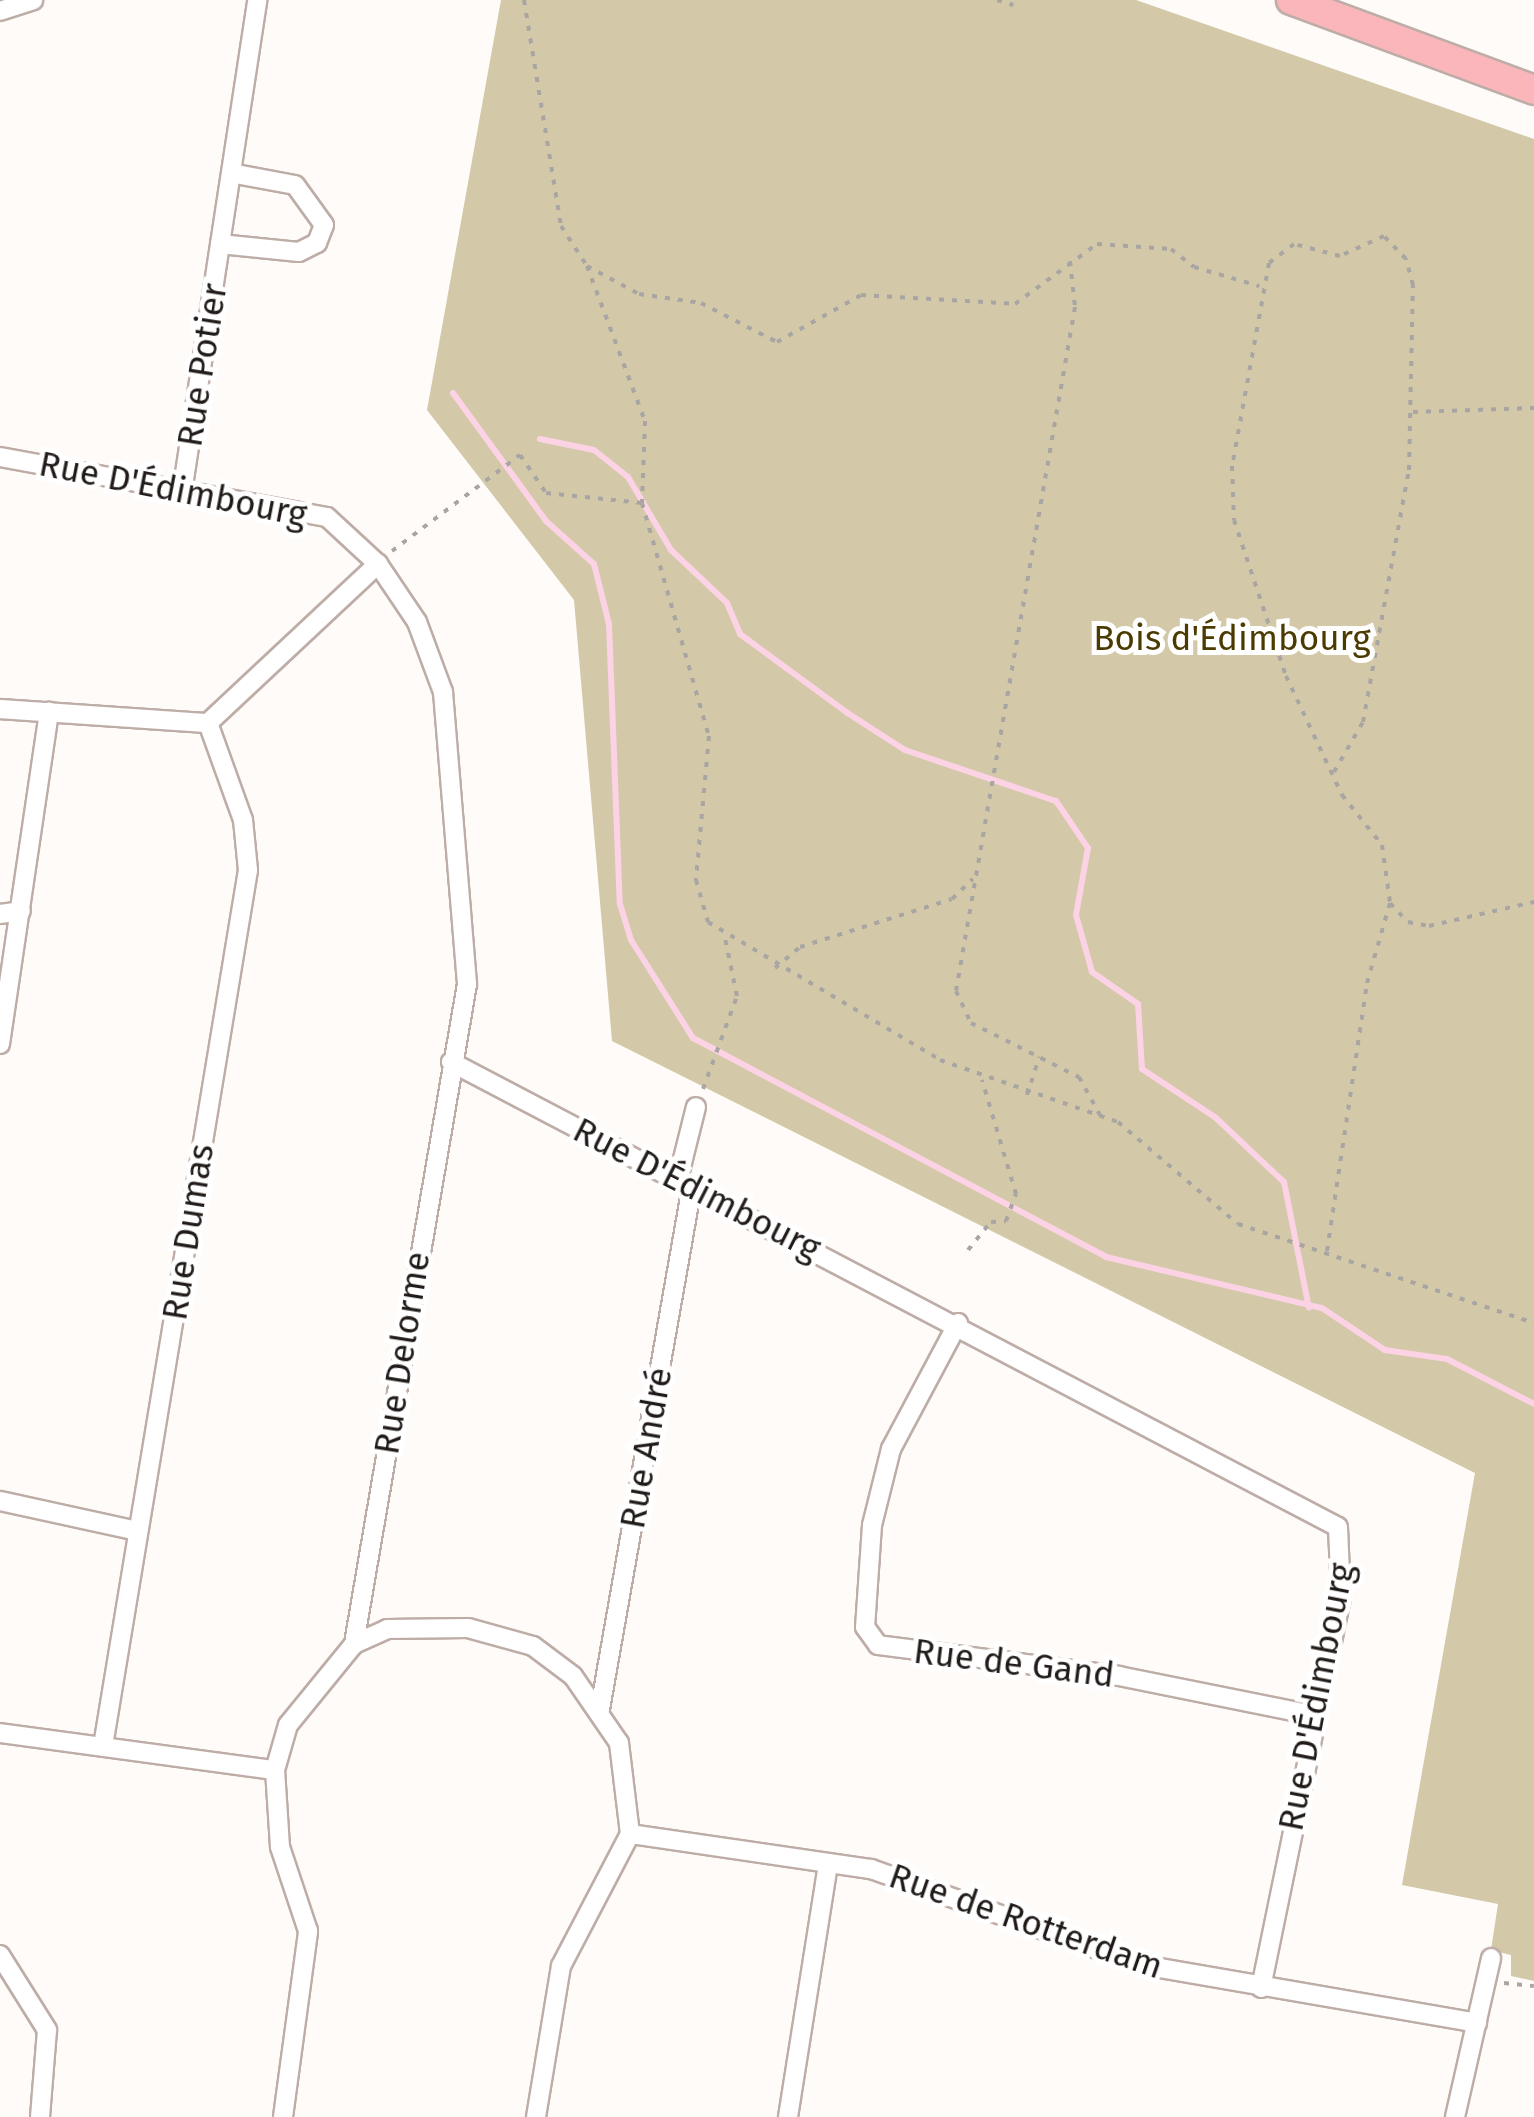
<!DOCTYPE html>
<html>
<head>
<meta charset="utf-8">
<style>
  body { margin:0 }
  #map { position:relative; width:1534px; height:2117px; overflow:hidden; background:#fefbf9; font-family:"Fira Sans",sans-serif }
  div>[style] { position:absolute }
  .green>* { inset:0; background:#d3c8a8 }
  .stream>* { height:6px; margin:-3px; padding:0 3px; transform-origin:3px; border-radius:3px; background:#fbd3e4 }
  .path>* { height:4px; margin-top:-2px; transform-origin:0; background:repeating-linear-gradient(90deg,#a9a5a3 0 5px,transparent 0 13px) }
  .roads { filter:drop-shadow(2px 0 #beada7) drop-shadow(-2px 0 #beada7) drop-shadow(0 2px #beada7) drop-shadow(0 -2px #beada7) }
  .minor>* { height:18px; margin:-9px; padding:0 9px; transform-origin:9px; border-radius:9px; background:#fff }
  .highway>* { height:28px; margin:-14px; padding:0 14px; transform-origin:14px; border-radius:14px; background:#fab6ba }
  span { translate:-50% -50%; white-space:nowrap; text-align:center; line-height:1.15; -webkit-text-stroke:10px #fff; paint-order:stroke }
  .street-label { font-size:35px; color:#201a18 }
  .park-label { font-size:35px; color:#4b3b00 }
</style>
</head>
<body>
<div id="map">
  <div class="green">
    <i style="clip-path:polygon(501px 0,1136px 0,1534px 139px,1534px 1981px,1511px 1976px,1511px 1955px,1491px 1950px,1498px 1904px,1402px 1885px,1475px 1473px,612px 1041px,574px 600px,427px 410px)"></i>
  </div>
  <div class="stream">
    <i style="left:453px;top:393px;width:158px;rotate:54deg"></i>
    <i style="left:546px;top:521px;width:64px;rotate:41.9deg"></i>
    <i style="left:594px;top:564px;width:62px;rotate:76deg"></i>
    <i style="left:609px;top:624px;width:280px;rotate:87.8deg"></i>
    <i style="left:620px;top:904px;width:38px;rotate:73deg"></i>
    <i style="left:631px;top:940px;width:116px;rotate:57.7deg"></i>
    <i style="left:693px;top:1038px;width:467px;rotate:27.9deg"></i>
    <i style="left:1106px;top:1257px;width:222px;rotate:13.3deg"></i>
    <i style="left:1322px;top:1308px;width:76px;rotate:33.7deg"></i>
    <i style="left:1385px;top:1350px;width:63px;rotate:8.3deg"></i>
    <i style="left:1447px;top:1359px;width:98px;rotate:27.3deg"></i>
    <i style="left:540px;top:439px;width:55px;rotate:11.5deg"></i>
    <i style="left:594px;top:450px;width:43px;rotate:38.5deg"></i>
    <i style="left:628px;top:477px;width:85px;rotate:59.5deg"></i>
    <i style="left:671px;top:550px;width:77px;rotate:43.4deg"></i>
    <i style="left:727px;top:603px;width:34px;rotate:67deg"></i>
    <i style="left:740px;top:634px;width:132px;rotate:36.3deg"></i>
    <i style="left:846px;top:712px;width:70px;rotate:32.8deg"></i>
    <i style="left:905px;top:750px;width:159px;rotate:18.7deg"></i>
    <i style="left:1056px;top:801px;width:57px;rotate:55.8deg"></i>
    <i style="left:1088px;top:848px;width:68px;rotate:100.2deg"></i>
    <i style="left:1076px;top:915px;width:59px;rotate:74.3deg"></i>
    <i style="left:1092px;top:972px;width:56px;rotate:34.8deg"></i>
    <i style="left:1138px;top:1004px;width:65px;rotate:86.5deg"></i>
    <i style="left:1142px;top:1069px;width:89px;rotate:33.5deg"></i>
    <i style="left:1216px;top:1118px;width:93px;rotate:43.3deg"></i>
    <i style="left:1284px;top:1182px;width:128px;rotate:78.8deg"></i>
  </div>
  <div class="path">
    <i style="left:524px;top:0;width:229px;rotate:80.7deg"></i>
    <i style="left:561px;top:226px;width:48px;rotate:57deg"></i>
    <i style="left:587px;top:266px;width:59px;rotate:28.3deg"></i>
    <i style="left:639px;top:294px;width:63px;rotate:8.3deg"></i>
    <i style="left:701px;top:303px;width:85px;rotate:27.2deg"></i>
    <i style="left:777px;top:342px;width:96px;rotate:-29.2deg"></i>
    <i style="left:861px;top:295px;width:154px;rotate:3.3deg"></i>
    <i style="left:1015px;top:304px;width:102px;rotate:-36.2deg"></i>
    <i style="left:1097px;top:244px;width:74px;rotate:3.9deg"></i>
    <i style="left:1171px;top:249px;width:29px;rotate:38deg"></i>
    <i style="left:1194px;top:267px;width:68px;rotate:16.3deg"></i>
    <i style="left:997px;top:0;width:17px;rotate:17deg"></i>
    <i style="left:1070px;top:261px;width:46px;rotate:83.8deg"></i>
    <i style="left:1075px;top:307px;width:694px;rotate:99.87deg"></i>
    <i style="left:956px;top:991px;width:35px;rotate:65deg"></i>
    <i style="left:971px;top:1023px;width:121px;rotate:26.6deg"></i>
    <i style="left:1079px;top:1077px;width:46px;rotate:61.2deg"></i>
    <i style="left:587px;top:266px;width:165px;rotate:69.5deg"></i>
    <i style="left:645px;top:421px;width:82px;rotate:92.1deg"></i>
    <i style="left:642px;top:503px;width:242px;rotate:74deg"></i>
    <i style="left:709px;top:736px;width:145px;rotate:95.2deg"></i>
    <i style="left:696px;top:880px;width:44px;rotate:74.1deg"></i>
    <i style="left:708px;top:922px;width:270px;rotate:30.7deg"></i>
    <i style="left:940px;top:1060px;width:188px;rotate:19.2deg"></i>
    <i style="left:1118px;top:1122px;width:157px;rotate:40.4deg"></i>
    <i style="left:1238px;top:1224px;width:312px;rotate:18.5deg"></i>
    <i style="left:1413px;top:412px;width:121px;rotate:-1.9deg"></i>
    <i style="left:392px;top:551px;width:160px;rotate:-36.9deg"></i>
    <i style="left:520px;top:455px;width:46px;rotate:55.6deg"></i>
    <i style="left:546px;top:493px;width:97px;rotate:5.9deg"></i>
    <i style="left:1334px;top:772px;width:58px;rotate:-59.9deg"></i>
    <i style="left:1363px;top:722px;width:256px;rotate:-79.7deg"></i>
    <i style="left:1409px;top:470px;width:185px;rotate:-88.8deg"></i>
    <i style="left:1413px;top:285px;width:27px;rotate:-105deg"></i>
    <i style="left:1406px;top:259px;width:32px;rotate:-134deg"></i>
    <i style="left:1384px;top:236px;width:48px;rotate:155.6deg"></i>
    <i style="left:1340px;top:256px;width:48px;rotate:-165.4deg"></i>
    <i style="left:1294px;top:244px;width:31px;rotate:143deg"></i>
    <i style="left:1269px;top:263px;width:206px;rotate:100.3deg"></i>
    <i style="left:1232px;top:466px;width:54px;rotate:87.9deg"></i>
    <i style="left:1234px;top:520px;width:164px;rotate:71.6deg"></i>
    <i style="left:1286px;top:676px;width:132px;rotate:64.8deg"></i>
    <i style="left:1342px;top:795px;width:64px;rotate:51.3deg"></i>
    <i style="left:1382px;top:845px;width:59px;rotate:82.1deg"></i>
    <i style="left:1390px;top:903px;width:26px;rotate:47deg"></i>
    <i style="left:1408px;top:922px;width:21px;rotate:11deg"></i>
    <i style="left:1429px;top:926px;width:108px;rotate:-12.9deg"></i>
    <i style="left:775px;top:968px;width:33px;rotate:-40deg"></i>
    <i style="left:800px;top:947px;width:159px;rotate:-17.5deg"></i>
    <i style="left:952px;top:899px;width:29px;rotate:-44deg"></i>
    <i style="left:703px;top:1089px;width:99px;rotate:-69.9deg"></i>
    <i style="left:737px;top:996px;width:59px;rotate:-101.7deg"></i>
    <i style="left:1027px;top:1095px;width:40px;rotate:-72deg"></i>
    <i style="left:968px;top:1250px;width:36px;rotate:-51deg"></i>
    <i style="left:991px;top:1222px;width:15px;rotate:-4deg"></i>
    <i style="left:1006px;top:1221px;width:29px;rotate:-70deg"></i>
    <i style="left:1016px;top:1194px;width:119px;rotate:-106.6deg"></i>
    <i style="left:1327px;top:1251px;width:271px;rotate:-81.5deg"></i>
    <i style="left:1367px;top:983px;width:83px;rotate:-74deg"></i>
    <i style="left:1504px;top:1983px;width:30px;rotate:6deg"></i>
  </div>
  <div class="roads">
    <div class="minor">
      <i style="left:0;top:11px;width:35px;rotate:-18deg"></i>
      <i style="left:220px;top:244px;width:79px;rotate:5.8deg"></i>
      <i style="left:299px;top:252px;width:20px;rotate:-27deg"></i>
      <i style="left:317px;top:243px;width:19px;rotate:-69deg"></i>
      <i style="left:324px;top:225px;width:49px;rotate:-125.9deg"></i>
      <i style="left:295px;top:185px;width:65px;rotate:-169.4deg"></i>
      <i style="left:0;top:457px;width:332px;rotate:10.4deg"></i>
      <i style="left:327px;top:517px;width:69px;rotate:42.7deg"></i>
      <i style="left:378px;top:564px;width:70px;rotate:56.1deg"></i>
      <i style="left:417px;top:622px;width:75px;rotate:69.6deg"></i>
      <i style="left:443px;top:692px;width:293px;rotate:85.3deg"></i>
      <i style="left:467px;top:984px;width:670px;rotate:99.72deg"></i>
      <i style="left:183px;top:486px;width:492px;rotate:-81.3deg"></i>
      <i style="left:0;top:709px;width:208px;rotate:3.9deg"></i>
      <i style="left:208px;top:723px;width:233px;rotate:-43.1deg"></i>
      <i style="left:0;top:914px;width:21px;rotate:-8deg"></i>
      <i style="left:0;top:1044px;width:336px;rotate:-81.6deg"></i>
      <i style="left:451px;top:1062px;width:1001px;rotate:27.67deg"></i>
      <i style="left:1338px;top:1527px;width:71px;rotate:87.6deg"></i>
      <i style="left:1341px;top:1598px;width:398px;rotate:101.6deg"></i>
      <i style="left:678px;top:1179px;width:74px;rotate:-76deg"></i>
      <i style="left:958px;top:1323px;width:143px;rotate:118deg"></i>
      <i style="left:891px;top:1449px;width:78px;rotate:104deg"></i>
      <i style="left:872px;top:1525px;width:102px;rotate:93.9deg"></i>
      <i style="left:865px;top:1627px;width:22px;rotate:54deg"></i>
      <i style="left:878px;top:1645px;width:243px;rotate:7.3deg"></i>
      <i style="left:1119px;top:1676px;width:198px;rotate:11.4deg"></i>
      <i style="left:0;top:1501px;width:141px;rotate:12.3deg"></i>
      <i style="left:600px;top:1709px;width:531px;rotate:-80.02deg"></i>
      <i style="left:0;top:1733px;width:277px;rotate:7.7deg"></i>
      <i style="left:103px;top:1746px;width:888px;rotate:-80.6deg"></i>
      <i style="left:248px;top:870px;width:50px;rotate:-95.7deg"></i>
      <i style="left:243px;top:820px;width:103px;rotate:-109.8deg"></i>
      <i style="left:630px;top:1834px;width:244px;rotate:8.3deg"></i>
      <i style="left:871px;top:1869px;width:288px;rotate:19.5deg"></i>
      <i style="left:1142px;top:1965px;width:340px;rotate:9.8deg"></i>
      <i style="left:0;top:1955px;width:89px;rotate:57.9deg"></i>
      <i style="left:47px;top:2030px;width:87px;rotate:94.6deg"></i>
      <i style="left:283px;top:2117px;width:188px;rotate:-82.3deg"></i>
      <i style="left:308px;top:1931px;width:89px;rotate:-108.4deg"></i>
      <i style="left:280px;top:1847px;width:77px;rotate:-93.7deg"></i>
      <i style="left:275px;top:1770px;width:47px;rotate:-73.9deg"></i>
      <i style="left:288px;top:1725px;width:104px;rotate:-50.8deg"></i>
      <i style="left:354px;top:1644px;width:36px;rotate:-24deg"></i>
      <i style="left:387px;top:1629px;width:81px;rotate:-0.7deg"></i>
      <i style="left:468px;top:1628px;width:67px;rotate:15.5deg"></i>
      <i style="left:533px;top:1646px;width:50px;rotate:36.9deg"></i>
      <i style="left:573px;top:1676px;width:81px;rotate:55.5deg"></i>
      <i style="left:619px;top:1743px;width:92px;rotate:83.1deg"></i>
      <i style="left:536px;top:2117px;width:153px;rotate:-80.6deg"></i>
      <i style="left:561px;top:1966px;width:149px;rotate:-62.4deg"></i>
      <i style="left:788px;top:2117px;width:255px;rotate:-81deg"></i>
      <i style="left:1455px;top:2117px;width:163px;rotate:-77.2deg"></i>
    </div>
    <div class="highway">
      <i style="left:1291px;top:0;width:259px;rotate:20.3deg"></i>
    </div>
  </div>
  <div class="street-label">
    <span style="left:202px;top:365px;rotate:-81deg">Rue Potier</span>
    <span style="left:173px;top:489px;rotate:11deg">Rue D'Édimbourg</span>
    <span style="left:697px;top:1189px;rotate:27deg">Rue D'Édimbourg</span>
    <span style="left:188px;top:1232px;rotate:-81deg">Rue Dumas</span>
    <span style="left:402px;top:1353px;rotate:-81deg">Rue Delorme</span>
    <span style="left:646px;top:1448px;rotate:-80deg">Rue André</span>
    <span style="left:1014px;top:1663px;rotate:7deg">Rue de Gand</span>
    <span style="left:1316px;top:1697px;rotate:-79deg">Rue D'Édimbourg</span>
    <span style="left:1026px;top:1921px;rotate:19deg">Rue de Rotterdam</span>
  </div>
  <div class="park-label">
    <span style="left:1232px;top:638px">Bois d'Édimbourg</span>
  </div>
</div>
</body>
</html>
